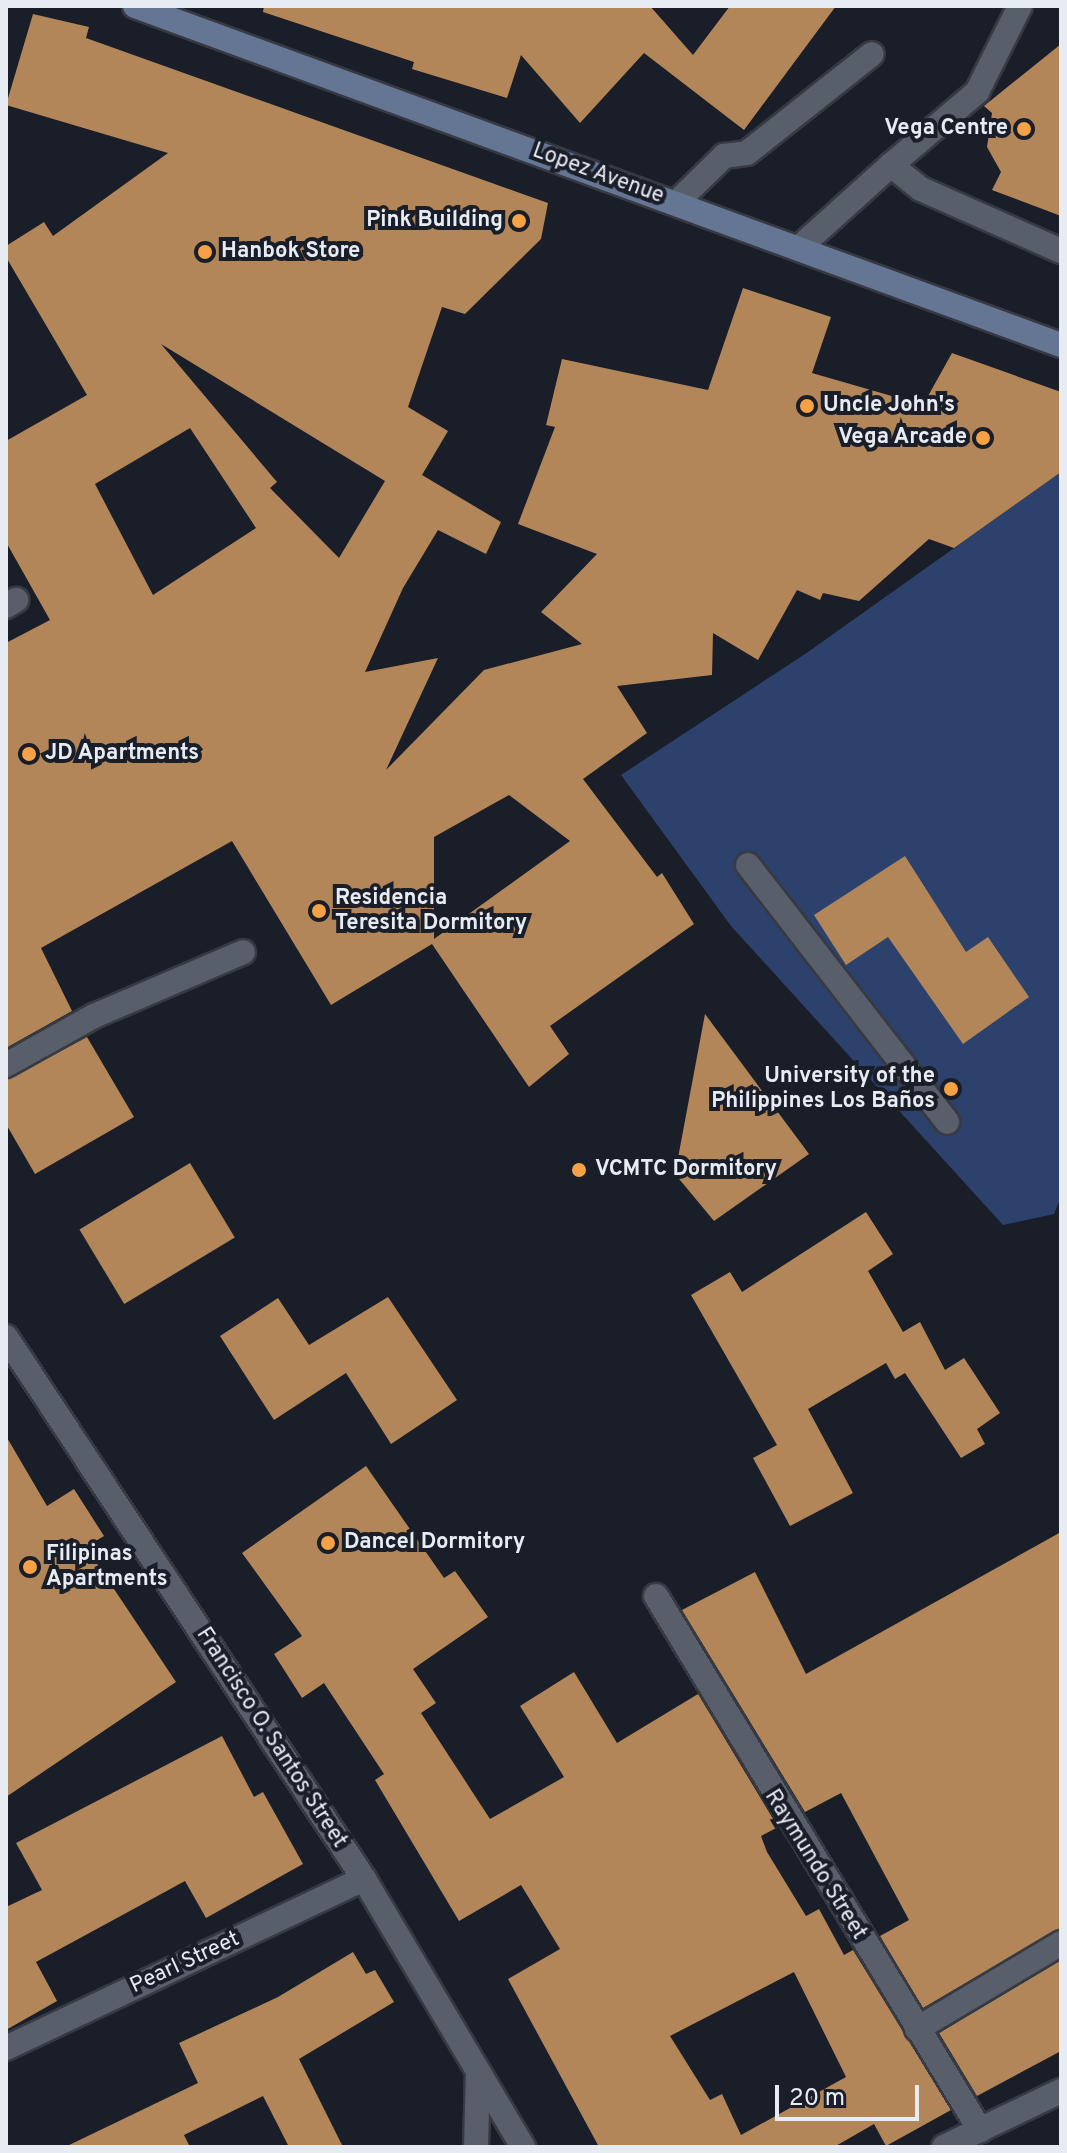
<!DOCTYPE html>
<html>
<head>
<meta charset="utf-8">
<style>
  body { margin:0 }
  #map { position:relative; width:1067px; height:2153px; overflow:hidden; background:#191e28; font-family:Overpass,sans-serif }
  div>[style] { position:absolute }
  .green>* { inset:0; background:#2c426c }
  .building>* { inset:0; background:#b38659; transform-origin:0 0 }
  .roads { filter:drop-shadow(2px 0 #373a42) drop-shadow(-2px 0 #373a42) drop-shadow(0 2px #373a42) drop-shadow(0 -2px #373a42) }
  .lane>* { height:24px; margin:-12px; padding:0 12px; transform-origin:12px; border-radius:12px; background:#585f6b }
  .street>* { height:24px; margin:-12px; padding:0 12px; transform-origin:12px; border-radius:12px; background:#585f6b }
  .secondary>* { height:24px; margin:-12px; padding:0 12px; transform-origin:12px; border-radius:12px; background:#657695 }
  .dots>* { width:22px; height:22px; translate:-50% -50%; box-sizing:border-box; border:4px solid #191e28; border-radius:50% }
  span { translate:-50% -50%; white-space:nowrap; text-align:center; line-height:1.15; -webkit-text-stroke:8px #191e28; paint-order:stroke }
  .poi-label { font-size:22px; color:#e7ebf2; font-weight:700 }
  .right { translate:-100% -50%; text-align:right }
  .left { translate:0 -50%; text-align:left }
  .street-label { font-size:22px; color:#e7ebf2 }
  .frame { position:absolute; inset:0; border:8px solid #e7ebf2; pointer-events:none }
  .scale { position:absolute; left:775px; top:2085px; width:144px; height:36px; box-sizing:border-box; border:4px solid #e7ebf2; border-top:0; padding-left:10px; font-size:24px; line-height:28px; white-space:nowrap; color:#e7ebf2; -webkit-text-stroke:6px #191e28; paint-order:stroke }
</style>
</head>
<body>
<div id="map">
  <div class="green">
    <i style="clip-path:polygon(1061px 472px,1061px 1197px,1054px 1214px,1003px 1225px,731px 926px,621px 775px,808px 652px)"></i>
  </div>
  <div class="building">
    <i style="clip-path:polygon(264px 6px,650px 6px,693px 55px,730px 6px,836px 6px,744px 130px,644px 53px,580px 123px,521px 55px,507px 98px,412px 69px,414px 62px,263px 12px)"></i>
    <i style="clip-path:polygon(evenodd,33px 14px,89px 27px,86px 38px,548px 203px,541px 239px,465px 314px,442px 307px,408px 407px,448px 431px,422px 475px,501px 522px,486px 554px,438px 530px,403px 588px,365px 672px,438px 658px,386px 770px,484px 670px,582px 644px,541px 612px,597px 554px,518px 524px,555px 427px,546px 425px,562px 359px,708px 390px,743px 288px,831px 317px,812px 373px,923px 405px,952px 353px,1061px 392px,1061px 472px,954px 548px,929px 539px,859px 601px,823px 593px,820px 600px,797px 590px,758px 660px,713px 633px,712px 675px,617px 686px,647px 733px,583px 779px,657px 877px,662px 873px,694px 924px,550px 1026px,569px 1054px,529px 1087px,432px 944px,331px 1005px,232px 841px,41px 948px,72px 1011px,6px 1048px,6px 643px,50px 620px,6px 542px,6px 441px,87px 395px,6px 257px,6px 246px,44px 222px,53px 236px,168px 153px,6px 105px,33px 14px,161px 344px,385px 481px,339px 558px,270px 488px,277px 482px,161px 344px,33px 14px,190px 428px,256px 528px,153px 595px,95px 484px,190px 428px,33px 14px,509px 795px,570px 841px,434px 939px,434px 837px,509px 795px)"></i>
    <i style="clip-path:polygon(1061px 44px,1061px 216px,992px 190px,1001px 172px,987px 147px,992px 113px,984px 106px)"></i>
    <i style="clip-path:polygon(905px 856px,966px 952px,988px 937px,1029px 997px,963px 1044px,888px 937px,846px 965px,814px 915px)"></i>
    <i style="clip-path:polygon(705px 1014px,809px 1154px,714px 1221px,675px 1174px)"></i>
    <i style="clip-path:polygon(87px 1037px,134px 1117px,35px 1174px,6px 1124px,6px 1080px)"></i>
    <i style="left:190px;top:1163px;width:87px;height:129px;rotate:59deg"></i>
    <i style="clip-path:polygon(866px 1212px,893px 1254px,868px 1271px,903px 1332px,920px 1322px,945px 1370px,964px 1358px,1000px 1413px,977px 1429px,985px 1444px,961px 1458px,905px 1373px,895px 1379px,886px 1363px,808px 1409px,853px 1493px,790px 1526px,753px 1458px,777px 1445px,691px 1295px,730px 1272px,742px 1292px)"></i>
    <i style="clip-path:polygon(388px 1297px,457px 1400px,391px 1444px,346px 1373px,274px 1420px,220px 1336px,278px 1298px,309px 1345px)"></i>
    <i style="clip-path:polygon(6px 1436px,47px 1506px,74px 1489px,104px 1536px,86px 1547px,176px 1682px,6px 1797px)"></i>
    <i style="clip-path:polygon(evenodd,366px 1466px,444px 1578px,455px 1571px,488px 1617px,413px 1669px,436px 1703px,421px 1713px,490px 1819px,564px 1777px,520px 1706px,574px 1672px,617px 1743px,698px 1694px,778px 1827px,761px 1836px,767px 1852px,806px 1916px,819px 1909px,844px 1955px,853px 1950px,951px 2110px,886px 2146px,874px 2124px,834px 2147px,599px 2147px,508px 1979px,560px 1949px,521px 1885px,459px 1921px,375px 1780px,384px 1774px,324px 1683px,302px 1698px,274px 1654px,302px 1636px,242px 1553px,366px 1466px,794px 1972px,846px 2077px,741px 2135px,722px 2094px,710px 2100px,670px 2036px,794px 1972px)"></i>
    <i style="clip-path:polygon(1061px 1532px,1061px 1928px,923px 2008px,880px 1936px,909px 1920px,841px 1793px,805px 1812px,682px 1610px,755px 1572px,806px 1674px)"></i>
    <i style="clip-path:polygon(222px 1736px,254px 1797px,263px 1792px,303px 1864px,206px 1918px,185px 1881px,36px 1962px,57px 2001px,6px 2030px,6px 1907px,42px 1890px,16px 1843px)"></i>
    <i style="clip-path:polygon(353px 1952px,366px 1974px,375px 1970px,394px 2002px,299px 2059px,343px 2147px,289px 2147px,263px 2096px,184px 2135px,190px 2147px,65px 2147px,198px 2083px,179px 2043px,278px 1997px)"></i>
    <i style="clip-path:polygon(1061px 1960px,1061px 2051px,977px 2096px,939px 2033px)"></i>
  </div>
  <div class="roads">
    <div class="lane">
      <i style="left:891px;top:165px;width:113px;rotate:-40.3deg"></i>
      <i style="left:977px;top:92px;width:96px;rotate:-63.4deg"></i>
      <i style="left:677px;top:202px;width:66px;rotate:-44.4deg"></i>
      <i style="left:724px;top:156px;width:23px;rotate:-7deg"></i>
      <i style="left:747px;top:153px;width:159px;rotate:-38.4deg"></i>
      <i style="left:801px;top:246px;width:121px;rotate:-42deg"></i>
      <i style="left:891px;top:165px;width:38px;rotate:39deg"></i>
      <i style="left:921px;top:189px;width:153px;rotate:23.9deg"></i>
      <i style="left:6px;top:606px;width:12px;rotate:-31deg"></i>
      <i style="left:748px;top:865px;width:325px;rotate:52.2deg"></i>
      <i style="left:6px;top:1065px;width:101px;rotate:-29.1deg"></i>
      <i style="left:94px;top:1016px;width:162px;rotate:-23.2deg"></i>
      <i style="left:917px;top:2029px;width:168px;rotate:-30.8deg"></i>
    </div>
    <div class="street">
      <i style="left:6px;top:1337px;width:650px;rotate:56.55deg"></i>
      <i style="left:364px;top:1879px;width:312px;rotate:59.3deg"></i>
      <i style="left:656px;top:1596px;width:625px;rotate:58.75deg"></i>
      <i style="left:6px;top:2048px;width:396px;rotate:-25.3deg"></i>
      <i style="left:476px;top:2147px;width:75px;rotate:-88.5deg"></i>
      <i style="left:944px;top:2147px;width:130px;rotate:-25.6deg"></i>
    </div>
    <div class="secondary">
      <i style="left:135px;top:6px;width:986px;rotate:20.11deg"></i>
    </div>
  </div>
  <div class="dots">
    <i style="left:1024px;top:129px;background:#f5a246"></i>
    <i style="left:519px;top:221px;background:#f5a246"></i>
    <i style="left:205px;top:252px;background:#f5a246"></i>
    <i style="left:807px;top:406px;background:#f5a246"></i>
    <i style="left:983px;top:438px;background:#f5a246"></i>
    <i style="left:29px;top:754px;background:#f5a246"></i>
    <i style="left:319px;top:911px;background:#f5a246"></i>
    <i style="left:951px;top:1089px;background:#f5a246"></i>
    <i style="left:579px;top:1170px;background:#f5a246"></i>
    <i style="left:328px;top:1543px;background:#f5a246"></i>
    <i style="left:30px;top:1567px;background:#f5a246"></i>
  </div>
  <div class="poi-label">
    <span class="right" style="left:1008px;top:129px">Vega Centre</span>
    <span class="right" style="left:503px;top:221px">Pink Building</span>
    <span class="left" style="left:221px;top:252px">Hanbok Store</span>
    <span class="left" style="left:823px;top:406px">Uncle John's</span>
    <span class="right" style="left:967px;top:438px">Vega Arcade</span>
    <span class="left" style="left:45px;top:754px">JD Apartments</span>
    <span class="left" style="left:335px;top:911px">Residencia<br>Teresita Dormitory</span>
    <span class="right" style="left:935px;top:1089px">University of the<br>Philippines Los Baños</span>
    <span class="left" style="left:595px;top:1170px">VCMTC Dormitory</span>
    <span class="left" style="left:344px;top:1543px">Dancel Dormitory</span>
    <span class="left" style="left:46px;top:1567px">Filipinas<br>Apartments</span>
  </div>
  <div class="street-label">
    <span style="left:598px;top:174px;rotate:20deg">Lopez Avenue</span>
    <span style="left:271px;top:1738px;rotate:57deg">Francisco O. Santos Street</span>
    <span style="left:815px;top:1865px;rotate:58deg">Raymundo Street</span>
    <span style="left:185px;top:1963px;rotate:-25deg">Pearl Street</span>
  </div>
  <div class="frame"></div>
  <div class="scale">20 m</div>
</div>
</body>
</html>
